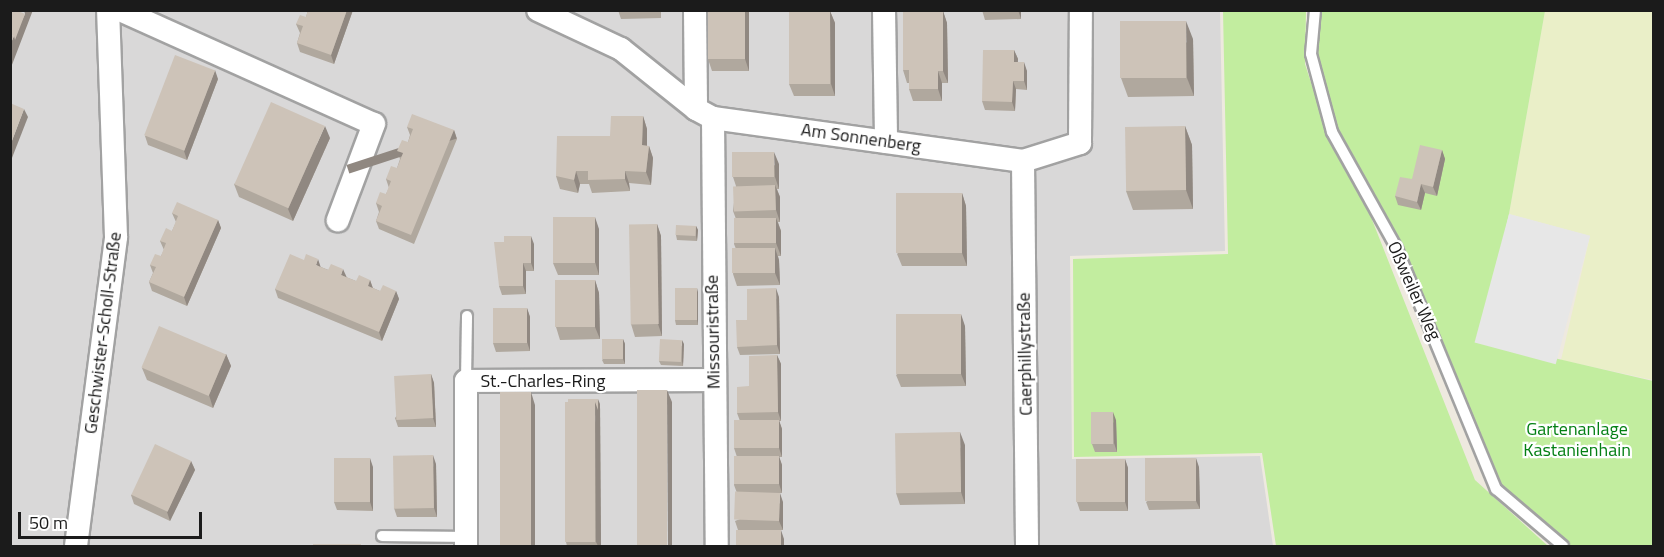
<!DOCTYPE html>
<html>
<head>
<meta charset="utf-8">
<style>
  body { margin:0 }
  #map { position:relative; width:1664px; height:557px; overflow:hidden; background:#eee9df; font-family:"Titillium Web",sans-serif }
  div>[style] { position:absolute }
  .residential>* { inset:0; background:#d9d8d8 }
  .farmland>* { inset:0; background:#eaefc8 }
  .grass>* { inset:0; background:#c2ed9f }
  .parking>* { inset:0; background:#e7e7e7; transform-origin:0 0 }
  .roads { filter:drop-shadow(2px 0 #a2a2a2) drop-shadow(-2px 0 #a2a2a2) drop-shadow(0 2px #a2a2a2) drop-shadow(0 -2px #a2a2a2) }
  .lane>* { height:10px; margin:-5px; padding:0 5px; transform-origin:5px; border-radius:5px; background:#fff }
  .street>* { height:22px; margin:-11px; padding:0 11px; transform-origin:11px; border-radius:11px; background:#fff }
  .wall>* { inset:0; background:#b0a89e }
  .shaded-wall>* { inset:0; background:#908881; transform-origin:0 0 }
  .building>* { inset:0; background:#cdc3b8; transform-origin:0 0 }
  span { translate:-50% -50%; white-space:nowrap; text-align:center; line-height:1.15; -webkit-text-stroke:4.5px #fff; paint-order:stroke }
  .street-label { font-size:18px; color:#1b1b1b }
  .park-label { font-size:18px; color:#037f13 }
  .frame { position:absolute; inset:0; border:12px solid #1b1b1b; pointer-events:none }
  .scale { position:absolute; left:18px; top:512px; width:184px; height:27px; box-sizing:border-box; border:3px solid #1b1b1b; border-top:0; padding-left:8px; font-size:18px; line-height:21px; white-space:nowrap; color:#1b1b1b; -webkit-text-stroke:4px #fff; paint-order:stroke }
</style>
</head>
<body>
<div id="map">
  <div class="residential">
    <i style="clip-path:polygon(10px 11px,1220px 11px,1225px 251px,1070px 256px,1072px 459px,1260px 456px,1273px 546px,11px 546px)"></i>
  </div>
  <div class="farmland">
    <i style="clip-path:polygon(1545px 11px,1653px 11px,1653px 380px,1561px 360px,1590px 236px,1509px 214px)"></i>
  </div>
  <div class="grass">
    <i style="clip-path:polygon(1223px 11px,1306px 11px,1305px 64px,1331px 144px,1365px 202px,1475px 480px,1548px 546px,1276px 546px,1262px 453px,1074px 457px,1073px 259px,1228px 254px)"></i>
    <i style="clip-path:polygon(1315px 11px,1545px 11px,1509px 214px,1481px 341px,1653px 381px,1653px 546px,1563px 546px,1496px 489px,1397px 249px,1332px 132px,1311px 54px)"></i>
  </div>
  <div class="parking">
    <i style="left:1509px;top:214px;width:84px;height:133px;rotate:15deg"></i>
  </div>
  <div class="roads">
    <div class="lane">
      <i style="left:1315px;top:10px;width:44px;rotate:95.2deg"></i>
      <i style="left:1311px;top:54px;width:81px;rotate:74.9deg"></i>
      <i style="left:1332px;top:132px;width:134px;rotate:60.9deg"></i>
      <i style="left:1397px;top:249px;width:260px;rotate:67.6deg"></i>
      <i style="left:1496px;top:489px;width:88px;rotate:40.4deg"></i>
      <i style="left:466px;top:381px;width:65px;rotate:-89.1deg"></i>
      <i style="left:382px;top:536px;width:84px;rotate:0.7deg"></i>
    </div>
    <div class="street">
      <i style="left:120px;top:10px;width:278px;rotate:24.2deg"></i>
      <i style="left:374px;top:124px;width:103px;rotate:110.6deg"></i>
      <i style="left:538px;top:10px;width:92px;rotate:25.2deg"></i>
      <i style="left:621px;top:49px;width:96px;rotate:38.7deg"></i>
      <i style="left:696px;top:109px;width:19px;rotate:28deg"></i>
      <i style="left:713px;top:118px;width:313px;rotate:7.9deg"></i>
      <i style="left:1023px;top:161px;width:60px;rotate:-17.5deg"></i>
      <i style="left:1080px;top:143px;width:133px;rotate:-89.6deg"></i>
      <i style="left:695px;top:10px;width:99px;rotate:89.4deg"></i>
      <i style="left:884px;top:10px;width:132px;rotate:89.1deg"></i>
      <i style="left:713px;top:118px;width:428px;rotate:89.5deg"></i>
      <i style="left:1023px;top:161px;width:385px;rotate:89.4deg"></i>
      <i style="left:76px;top:546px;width:312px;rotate:-82.6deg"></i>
      <i style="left:116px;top:237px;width:227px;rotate:-92deg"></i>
      <i style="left:466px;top:546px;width:165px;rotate:-90deg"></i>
      <i style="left:466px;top:381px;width:248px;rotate:-0.2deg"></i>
    </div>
  </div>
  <div class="wall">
    <i style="clip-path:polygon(308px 10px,353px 10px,334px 64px,300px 52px,297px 43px,300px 33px,296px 24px,306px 17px)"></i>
    <i style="clip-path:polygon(618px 10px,661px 10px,661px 18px,621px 19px)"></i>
    <i style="clip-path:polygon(749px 10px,749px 71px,712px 71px,708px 59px)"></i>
    <i style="clip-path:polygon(982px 10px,1021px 10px,1021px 19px,985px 20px)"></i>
    <i style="clip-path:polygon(830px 11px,835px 23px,835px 96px,794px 96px,789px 84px)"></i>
    <i style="clip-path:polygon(943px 11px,947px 23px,948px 83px,942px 83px,942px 101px,913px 101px,909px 89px,909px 83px,907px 83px,903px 70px)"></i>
    <i style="clip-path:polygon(1193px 39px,1194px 96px,1128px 97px,1121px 78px)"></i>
    <i style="clip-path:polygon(1014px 50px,1018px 59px,1018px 62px,1027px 71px,1027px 90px,1016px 89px,1015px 111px,985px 110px,982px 101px)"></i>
    <i style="clip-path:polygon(218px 79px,187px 160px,148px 145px,145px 136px)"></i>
    <i style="clip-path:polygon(643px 116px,647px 129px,647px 146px,649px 146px,653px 158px,651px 185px,629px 183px,630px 191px,592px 193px,589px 184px,580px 184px,578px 193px,560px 189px,556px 176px,610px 136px)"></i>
    <i style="clip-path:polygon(1185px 126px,1192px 145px,1193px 209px,1133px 210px,1126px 191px)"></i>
    <i style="clip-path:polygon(407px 127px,454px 130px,457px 139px,414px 244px,379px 229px,376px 221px,379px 212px,376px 203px,386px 194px,389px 188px,386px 179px,397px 168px,400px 159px,397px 151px,408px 142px,410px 135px)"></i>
    <i style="clip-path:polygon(330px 138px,293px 221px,239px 197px,234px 184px)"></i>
    <i style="clip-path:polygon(1442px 150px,1445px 159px,1437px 196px,1425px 193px,1421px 210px,1398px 205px,1395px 196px)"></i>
    <i style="clip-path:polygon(779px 164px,779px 189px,777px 189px,780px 197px,780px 222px,778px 222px,781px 231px,781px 256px,778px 256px,779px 260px,780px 285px,737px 286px,733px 274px,736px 249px,734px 244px,736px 219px,733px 211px,736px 186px,733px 177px)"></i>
    <i style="clip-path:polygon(962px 193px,966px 206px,967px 266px,902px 266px,897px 254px)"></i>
    <i style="clip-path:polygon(172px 213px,218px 220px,221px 228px,187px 306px,152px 291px,149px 282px,153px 273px,150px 265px,161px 256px,164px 250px,160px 241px,172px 231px,176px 222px)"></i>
    <i style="clip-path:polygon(657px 224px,661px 236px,662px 336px,635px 337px,631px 324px)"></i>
    <i style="clip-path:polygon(696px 226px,698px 230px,697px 241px,677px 240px,676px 235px)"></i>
    <i style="clip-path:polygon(599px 229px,599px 275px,558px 275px,553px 263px)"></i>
    <i style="clip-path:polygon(534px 244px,534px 271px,526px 271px,526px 294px,502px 295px,499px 286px)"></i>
    <i style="clip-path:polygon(321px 267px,356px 281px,370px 280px,373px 288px,380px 291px,396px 291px,399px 299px,382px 341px,278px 298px,275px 289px)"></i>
    <i style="clip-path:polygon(595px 280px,599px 293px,600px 339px,560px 340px,556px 327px)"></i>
    <i style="clip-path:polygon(698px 292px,698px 325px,676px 325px,675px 320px)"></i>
    <i style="clip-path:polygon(779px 297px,780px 354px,740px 355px,737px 347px,747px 320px)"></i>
    <i style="clip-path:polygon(527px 308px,530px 317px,530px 351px,496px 352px,493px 343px)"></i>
    <i style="clip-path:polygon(965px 326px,966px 386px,901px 387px,896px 375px)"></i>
    <i style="clip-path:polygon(623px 339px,625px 344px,625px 364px,604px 364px,602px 360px)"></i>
    <i style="clip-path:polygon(684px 344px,683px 366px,661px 365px,659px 361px)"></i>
    <i style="clip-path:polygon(226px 354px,231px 366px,213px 408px,147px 380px,142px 368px)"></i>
    <i style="clip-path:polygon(777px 355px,781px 364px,781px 421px,779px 421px,782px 429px,782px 457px,779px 457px,782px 465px,782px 493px,737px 493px,734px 485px,737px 457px,734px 448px,740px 421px,737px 413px,749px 386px)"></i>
    <i style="clip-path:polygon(431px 374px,434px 383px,436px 427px,398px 427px,395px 418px)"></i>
    <i style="clip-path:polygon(600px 404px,601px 546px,567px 546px,566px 542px)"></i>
    <i style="clip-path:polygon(1116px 420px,1117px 452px,1095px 452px,1092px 444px)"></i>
    <i style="clip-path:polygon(965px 445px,965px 504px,900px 505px,896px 493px)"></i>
    <i style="clip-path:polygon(1125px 459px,1128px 468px,1128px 511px,1080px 511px,1077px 502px)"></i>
    <i style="clip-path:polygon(191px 461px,195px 470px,170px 521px,134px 504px,131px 495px)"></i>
    <i style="clip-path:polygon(436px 464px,437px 517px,397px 517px,394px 508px)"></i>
    <i style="clip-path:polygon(373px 467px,373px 511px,337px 510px,334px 502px)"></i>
    <i style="clip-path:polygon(1199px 467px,1200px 509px,1149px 510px,1146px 502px)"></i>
    <i style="clip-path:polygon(783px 502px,783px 530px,738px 530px,735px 521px)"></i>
  </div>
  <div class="shaded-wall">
    <i style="clip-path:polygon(24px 10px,33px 10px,10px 70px,10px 45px,14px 36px,25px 14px)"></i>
    <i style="clip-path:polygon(347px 10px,353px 10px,334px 64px,331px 55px)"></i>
    <i style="clip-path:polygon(745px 10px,749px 10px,749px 71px,745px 59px)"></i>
    <i style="clip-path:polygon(1018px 10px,1021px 10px,1021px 19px)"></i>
    <i style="clip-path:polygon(830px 11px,835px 23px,835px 96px,831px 84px)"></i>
    <i style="clip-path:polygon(943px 11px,947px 23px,948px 83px,943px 71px)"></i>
    <i style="clip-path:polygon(1186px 21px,1193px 39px,1194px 96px,1187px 78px)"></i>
    <i style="clip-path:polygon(1014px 50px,1018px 59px,1017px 71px,1014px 62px)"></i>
    <i style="clip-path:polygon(1024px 62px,1027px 71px,1027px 90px,1024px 81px)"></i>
    <i style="clip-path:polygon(215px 70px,218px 79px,187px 160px,184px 151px)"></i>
    <i style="clip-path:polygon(938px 71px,942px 83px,942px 101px,938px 89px)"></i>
    <i style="clip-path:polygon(1013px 81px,1016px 89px,1015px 111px,1012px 102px)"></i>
    <i style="clip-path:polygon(24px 109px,28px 117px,10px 163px,10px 146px)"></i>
    <i style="clip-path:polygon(643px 116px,647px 129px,647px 157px,642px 145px)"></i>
    <i style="clip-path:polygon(325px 126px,330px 138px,293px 221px,288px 209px)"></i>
    <i style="clip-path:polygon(1185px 126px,1192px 145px,1193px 209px,1186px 190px)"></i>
    <i style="left:454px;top:130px;width:9px;height:113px;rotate:72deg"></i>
    <i style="clip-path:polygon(649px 146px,653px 158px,651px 185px,646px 172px)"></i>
    <i style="clip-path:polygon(1442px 150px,1445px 159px,1437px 196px,1433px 187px)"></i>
    <i style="clip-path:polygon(774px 152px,779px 164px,779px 189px,775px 177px)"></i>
    <i style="clip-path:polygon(576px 171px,580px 184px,578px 193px,574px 180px)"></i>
    <i style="clip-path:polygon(625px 171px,629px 183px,630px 191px,625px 179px)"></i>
    <i style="clip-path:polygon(1421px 184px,1425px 193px,1421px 210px,1417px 202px)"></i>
    <i style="clip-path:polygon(775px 185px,780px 197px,780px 222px,776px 210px)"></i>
    <i style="clip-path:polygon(962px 193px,966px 206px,967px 266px,962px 253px)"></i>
    <i style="clip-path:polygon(595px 217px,599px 229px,599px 275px,595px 262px)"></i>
    <i style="clip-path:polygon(776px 218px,781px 231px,781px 256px,776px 243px)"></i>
    <i style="clip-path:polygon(218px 220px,221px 228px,187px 306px,184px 297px)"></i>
    <i style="clip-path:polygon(657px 224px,661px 236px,662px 336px,658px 324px)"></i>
    <i style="clip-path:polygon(696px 226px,698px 230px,697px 241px,696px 236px)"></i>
    <i style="clip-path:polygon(531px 236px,534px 244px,534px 271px,531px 263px)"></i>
    <i style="clip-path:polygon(775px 248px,779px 260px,780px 285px,775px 273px)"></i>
    <i style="clip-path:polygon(318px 259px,321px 268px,316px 265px)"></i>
    <i style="clip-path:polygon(523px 263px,526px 271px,526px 294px,523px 286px)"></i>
    <i style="clip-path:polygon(343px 269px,347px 278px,341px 275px)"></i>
    <i style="clip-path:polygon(370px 280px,373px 289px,368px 286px)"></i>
    <i style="clip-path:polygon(595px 280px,599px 293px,600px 339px,595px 327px)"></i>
    <i style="clip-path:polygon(697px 288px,698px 292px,698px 325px,697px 320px)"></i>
    <i style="clip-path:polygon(776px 288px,779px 297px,780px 354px,777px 345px)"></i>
    <i style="clip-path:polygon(396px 291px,399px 299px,382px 341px,379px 332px)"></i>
    <i style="clip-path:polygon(527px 308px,530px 317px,530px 351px,527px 342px)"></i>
    <i style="clip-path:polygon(961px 314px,965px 326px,966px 386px,961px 374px)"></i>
    <i style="clip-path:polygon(623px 339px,625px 344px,625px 364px,623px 359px)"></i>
    <i style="clip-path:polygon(682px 340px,684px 344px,683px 366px,682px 361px)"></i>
    <i style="clip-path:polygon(226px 354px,231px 366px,213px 408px,209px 395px)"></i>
    <i style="clip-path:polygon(777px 355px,781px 364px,781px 421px,778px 412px)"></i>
    <i style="clip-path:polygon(431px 374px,434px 383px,436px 427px,433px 418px)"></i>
    <i style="clip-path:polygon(667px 390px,672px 402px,672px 546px,668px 546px)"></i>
    <i style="clip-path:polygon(531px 392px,535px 405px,535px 546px,530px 546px)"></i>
    <i style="clip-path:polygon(598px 399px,600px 404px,601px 546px,598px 546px,596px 542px,595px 402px)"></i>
    <i style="clip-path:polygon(1113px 412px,1116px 420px,1117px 452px,1114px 443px)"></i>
    <i style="clip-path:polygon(779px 420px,782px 429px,782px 457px,779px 448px)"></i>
    <i style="clip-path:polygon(960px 432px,965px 445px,965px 504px,961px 492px)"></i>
    <i style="clip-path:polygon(433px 455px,436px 464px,437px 517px,434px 508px)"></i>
    <i style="clip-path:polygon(779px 456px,782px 465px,782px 493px,779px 484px)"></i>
    <i style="clip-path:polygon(370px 458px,373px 467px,373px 511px,370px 502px)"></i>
    <i style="clip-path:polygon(1196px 458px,1199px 467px,1200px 509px,1196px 501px)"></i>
    <i style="clip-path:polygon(1125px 459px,1128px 468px,1128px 511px,1125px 502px)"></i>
    <i style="clip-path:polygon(191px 461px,195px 470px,170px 521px,167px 512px)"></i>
    <i style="clip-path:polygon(780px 493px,783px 502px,783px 530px,779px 521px)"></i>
    <i style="clip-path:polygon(781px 530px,784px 539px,784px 546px,781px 546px)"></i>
  </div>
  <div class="building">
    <i style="clip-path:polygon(10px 10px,16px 10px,25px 14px,15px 40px,14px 36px,10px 35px)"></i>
    <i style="clip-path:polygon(308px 10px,347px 10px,331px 55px,297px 43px,303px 26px,296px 24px,300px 15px,306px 17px)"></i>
    <i style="left:708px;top:10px;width:37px;height:49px"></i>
    <i style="left:789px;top:11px;width:41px;height:73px"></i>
    <i style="clip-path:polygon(903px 11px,943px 11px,943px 71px,938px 71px,938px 89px,909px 89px,909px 70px,903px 70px)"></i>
    <i style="left:1120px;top:21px;width:66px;height:57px"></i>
    <i style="clip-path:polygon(10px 35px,14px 36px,10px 45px)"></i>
    <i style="clip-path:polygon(983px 50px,1014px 50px,1014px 62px,1024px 62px,1024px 81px,1013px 81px,1012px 102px,982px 101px)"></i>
    <i style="left:175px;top:55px;width:43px;height:86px;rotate:21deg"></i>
    <i style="left:271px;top:102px;width:59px;height:90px;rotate:24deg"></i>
    <i style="clip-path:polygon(10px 103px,24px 109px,10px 146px)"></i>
    <i style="clip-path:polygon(412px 114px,454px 130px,411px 235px,376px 221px,382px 206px,376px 203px,380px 192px,386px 194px,391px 181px,386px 179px,391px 166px,397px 168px,403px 153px,397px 151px,402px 140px,408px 142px,413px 129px,407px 127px)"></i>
    <i style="clip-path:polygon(611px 116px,643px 116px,642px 145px,649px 146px,646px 172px,625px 171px,625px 179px,588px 180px,588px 171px,576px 171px,574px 180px,556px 176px,557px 136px,610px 136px)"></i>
    <i style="left:1185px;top:126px;width:64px;height:60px;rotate:89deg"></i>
    <i style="clip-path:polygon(1420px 145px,1442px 150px,1433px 187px,1421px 184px,1417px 202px,1395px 196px,1400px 177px,1412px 179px)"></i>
    <i style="left:732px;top:152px;width:42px;height:25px"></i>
    <i style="left:775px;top:185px;width:25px;height:42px;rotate:88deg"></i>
    <i style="left:962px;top:193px;width:60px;height:66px;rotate:90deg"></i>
    <i style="clip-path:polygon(177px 202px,218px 220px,184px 297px,149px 282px,156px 267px,150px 265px,155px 254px,161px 256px,166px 243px,160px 241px,166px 228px,172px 231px,178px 216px,172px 213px)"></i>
    <i style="left:553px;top:217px;width:42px;height:46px"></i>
    <i style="left:776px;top:218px;width:25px;height:42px;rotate:90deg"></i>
    <i style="left:657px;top:224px;width:100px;height:28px;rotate:89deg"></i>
    <i style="left:676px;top:225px;width:20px;height:10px;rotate:3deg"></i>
    <i style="clip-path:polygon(504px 236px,531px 236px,531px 263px,523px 263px,523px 286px,499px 286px,494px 242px,504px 242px)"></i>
    <i style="left:775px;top:248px;width:25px;height:43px;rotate:90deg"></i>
    <i style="clip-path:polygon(290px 254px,304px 260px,306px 254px,318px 259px,316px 265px,328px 270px,331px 264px,343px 269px,341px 275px,356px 281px,359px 275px,370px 280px,368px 286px,380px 291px,383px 285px,396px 291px,379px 332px,275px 289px)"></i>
    <i style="left:595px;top:280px;width:47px;height:40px;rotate:90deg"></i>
    <i style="left:675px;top:288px;width:22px;height:32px"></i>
    <i style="clip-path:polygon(776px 288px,777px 345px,737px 347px,736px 320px,747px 320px,747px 289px)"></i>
    <i style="left:493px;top:308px;width:34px;height:35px"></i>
    <i style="left:961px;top:314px;width:60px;height:65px;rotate:90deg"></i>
    <i style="left:159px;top:326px;width:73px;height:45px;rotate:23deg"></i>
    <i style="left:623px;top:339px;width:20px;height:21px;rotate:90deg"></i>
    <i style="left:660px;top:339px;width:22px;height:22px;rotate:3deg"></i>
    <i style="clip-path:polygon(777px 355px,778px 412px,737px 413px,737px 387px,749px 386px,749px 356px)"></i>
    <i style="left:431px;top:374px;width:44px;height:37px;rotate:87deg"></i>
    <i style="left:637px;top:390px;width:30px;height:156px"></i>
    <i style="left:500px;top:392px;width:31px;height:154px"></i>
    <i style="clip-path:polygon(568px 399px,598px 399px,598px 410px,595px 402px,568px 403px)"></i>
    <i style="left:595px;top:402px;width:140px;height:30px;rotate:90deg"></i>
    <i style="left:1091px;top:412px;width:22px;height:32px"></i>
    <i style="left:779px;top:420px;width:28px;height:45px;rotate:90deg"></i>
    <i style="left:960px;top:432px;width:60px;height:65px;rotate:89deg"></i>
    <i style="left:155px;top:444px;width:40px;height:56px;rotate:25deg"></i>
    <i style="left:433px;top:455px;width:53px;height:40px;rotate:89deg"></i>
    <i style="left:779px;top:456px;width:28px;height:45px;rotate:90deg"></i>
    <i style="left:334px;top:458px;width:36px;height:44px"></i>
    <i style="left:1196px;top:458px;width:43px;height:51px;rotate:90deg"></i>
    <i style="left:1076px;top:459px;width:49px;height:43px"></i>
    <i style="left:780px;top:493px;width:28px;height:45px;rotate:92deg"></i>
    <i style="left:736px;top:530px;width:45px;height:16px"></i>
    <i style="left:313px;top:544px;width:48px;height:2px"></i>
  </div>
  <div class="street-label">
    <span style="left:861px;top:138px;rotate:8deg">Am Sonnenberg</span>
    <span style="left:1414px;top:291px;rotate:66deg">Oßweiler Weg</span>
    <span style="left:713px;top:332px;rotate:-91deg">Missouristraße</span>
    <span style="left:103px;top:333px;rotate:-83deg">Geschwister-Scholl-Straße</span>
    <span style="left:1025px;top:354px;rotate:-91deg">Caerphillystraße</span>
    <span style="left:543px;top:381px">St.-Charles-Ring</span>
  </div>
  <div class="park-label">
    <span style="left:1577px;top:440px">Gartenanlage<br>Kastanienhain</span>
  </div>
  <div class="frame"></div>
  <div class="scale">50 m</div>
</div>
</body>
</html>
